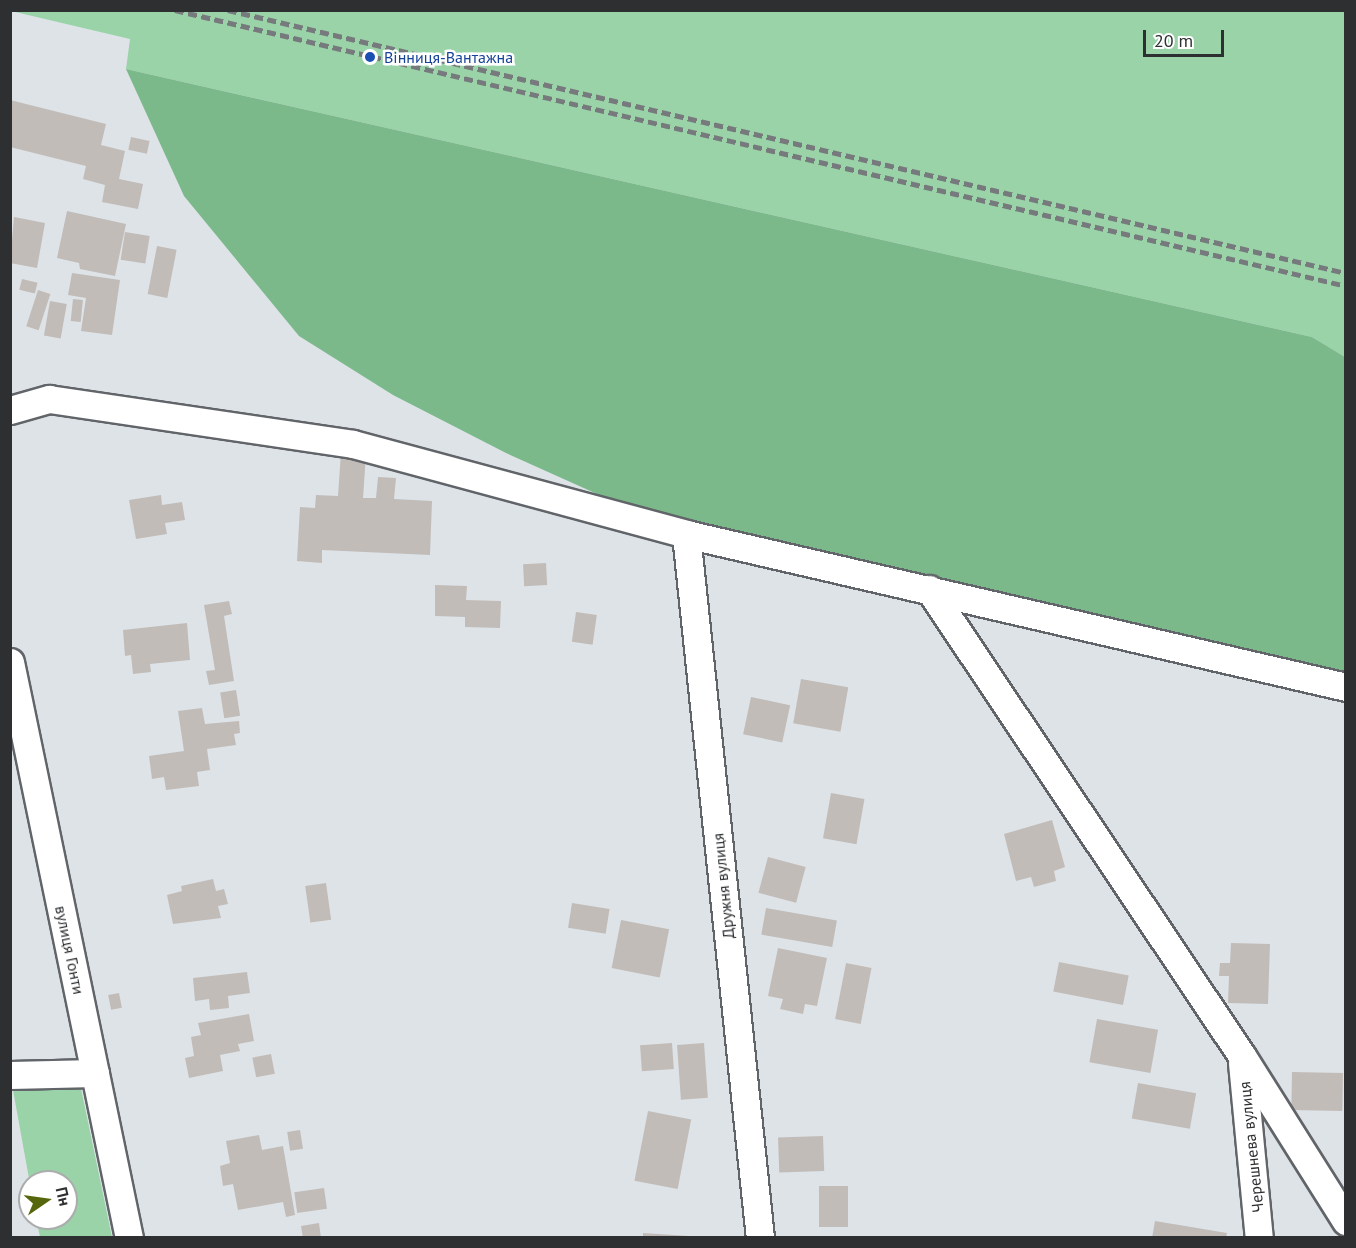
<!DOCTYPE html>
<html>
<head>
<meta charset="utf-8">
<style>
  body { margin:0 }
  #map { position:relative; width:1356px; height:1248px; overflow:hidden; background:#dee3e8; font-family:"PT Sans",sans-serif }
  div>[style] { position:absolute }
  .green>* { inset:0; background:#9ad3a8 }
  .forest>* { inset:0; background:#7bb98b }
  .building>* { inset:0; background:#c1bcb8; transform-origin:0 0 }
  .roads { filter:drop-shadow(2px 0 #616569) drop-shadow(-2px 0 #616569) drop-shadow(0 2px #616569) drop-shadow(0 -2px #616569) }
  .minor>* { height:27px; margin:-13.5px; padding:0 13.5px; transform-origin:13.5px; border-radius:13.5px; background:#fff }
  .rail>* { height:4.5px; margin-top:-2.25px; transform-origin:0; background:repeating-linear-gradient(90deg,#777a7d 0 9px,transparent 0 13.5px) }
  .dots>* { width:16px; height:16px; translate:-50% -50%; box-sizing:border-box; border:3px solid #fff; border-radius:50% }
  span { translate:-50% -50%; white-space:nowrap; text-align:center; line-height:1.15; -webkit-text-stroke:5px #fff; paint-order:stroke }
  .transit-label { font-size:16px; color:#164399 }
  .left { translate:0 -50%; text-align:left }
  .street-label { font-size:16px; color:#2d2f31 }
  .frame { position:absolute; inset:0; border:12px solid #2d2f31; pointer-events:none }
  .north { position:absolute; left:18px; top:1170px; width:60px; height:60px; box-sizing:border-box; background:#fff; border:2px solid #abacad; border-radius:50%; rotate:77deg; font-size:16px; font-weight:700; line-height:24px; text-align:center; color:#2d2f31 }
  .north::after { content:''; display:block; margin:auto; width:21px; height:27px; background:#56660d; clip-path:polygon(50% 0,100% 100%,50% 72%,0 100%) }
  .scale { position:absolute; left:1143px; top:30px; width:81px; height:27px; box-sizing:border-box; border:3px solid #2d2f31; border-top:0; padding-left:8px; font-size:18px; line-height:21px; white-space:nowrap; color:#2d2f31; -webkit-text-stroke:4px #fff; paint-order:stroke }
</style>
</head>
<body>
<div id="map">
  <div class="green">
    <i style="clip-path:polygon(11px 11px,1345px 11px,1345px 357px,1312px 337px,126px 69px,130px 39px)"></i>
    <i style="clip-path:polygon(78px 1074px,112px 1237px,40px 1237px,36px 1218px,66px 1218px,66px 1182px,30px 1184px,11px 1079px)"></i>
  </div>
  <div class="forest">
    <i style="clip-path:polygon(126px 69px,1312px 337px,1345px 357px,1345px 687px,686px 534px,506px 453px,393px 395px,299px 336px,184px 196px)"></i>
  </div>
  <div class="building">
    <i style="clip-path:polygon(10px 100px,106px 124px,101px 145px,125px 151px,119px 179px,143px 184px,138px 209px,102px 202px,105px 185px,83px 179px,86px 166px,10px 147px)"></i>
    <i style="left:131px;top:137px;width:19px;height:13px;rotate:12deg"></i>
    <i style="clip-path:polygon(67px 211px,126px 224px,115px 276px,80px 269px,79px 263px,57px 258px)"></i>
    <i style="clip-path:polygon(14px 217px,45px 223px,37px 268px,10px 263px)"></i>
    <i style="left:125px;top:232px;width:25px;height:28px;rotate:9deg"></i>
    <i style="left:157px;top:246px;width:20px;height:49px;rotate:11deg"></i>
    <i style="clip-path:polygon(72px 273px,120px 280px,112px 335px,81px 331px,86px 298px,68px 295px)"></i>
    <i style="left:22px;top:279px;width:16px;height:11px;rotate:14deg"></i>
    <i style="left:38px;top:290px;width:13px;height:38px;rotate:18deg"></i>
    <i style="left:73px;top:299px;width:10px;height:22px;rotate:6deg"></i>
    <i style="left:50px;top:301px;width:17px;height:35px;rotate:10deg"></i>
    <i style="clip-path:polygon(341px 452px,366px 454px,363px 498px,376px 498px,378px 477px,396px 478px,394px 499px,432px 501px,430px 555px,322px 550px,322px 563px,297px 561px,300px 507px,315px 508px,316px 495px,338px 496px)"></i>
    <i style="clip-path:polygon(161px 495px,162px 505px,182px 502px,185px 520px,165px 523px,167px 534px,136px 539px,129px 500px)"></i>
    <i style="left:546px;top:563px;width:22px;height:23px;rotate:87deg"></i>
    <i style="clip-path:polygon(435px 585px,467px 586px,466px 600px,501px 601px,500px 628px,465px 627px,465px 617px,435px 616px)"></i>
    <i style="clip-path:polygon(229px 601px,232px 614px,224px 616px,234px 681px,209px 685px,206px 671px,215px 670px,204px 605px)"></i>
    <i style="left:576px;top:612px;width:21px;height:30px;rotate:8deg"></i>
    <i style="clip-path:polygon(187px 623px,190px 660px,150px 664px,151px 672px,133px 674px,131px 655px,125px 656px,123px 630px)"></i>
    <i style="left:801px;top:679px;width:48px;height:45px;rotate:10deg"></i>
    <i style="left:236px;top:690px;width:26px;height:16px;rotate:81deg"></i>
    <i style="left:751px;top:697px;width:40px;height:38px;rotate:12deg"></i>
    <i style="clip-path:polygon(202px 708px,205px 724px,239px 721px,240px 733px,234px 734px,236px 745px,207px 749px,210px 770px,197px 772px,199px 786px,166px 790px,164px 777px,152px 779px,149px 756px,184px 751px,178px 711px)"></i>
    <i style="left:831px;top:793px;width:34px;height:46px;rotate:10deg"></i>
    <i style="clip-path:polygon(1052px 820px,1065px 867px,1054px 871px,1056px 881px,1034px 887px,1031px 877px,1016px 881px,1004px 834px)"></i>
    <i style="left:768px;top:857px;width:39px;height:37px;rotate:15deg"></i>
    <i style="clip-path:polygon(213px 879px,216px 891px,224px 889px,228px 904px,218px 906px,221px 918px,173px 924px,167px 895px,182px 891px,181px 886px)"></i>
    <i style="left:326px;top:883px;width:37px;height:21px;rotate:82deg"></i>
    <i style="left:572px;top:903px;width:38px;height:25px;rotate:9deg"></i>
    <i style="left:766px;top:908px;width:72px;height:27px;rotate:10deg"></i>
    <i style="left:621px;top:920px;width:49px;height:49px;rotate:11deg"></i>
    <i style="clip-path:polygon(1231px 943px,1270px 944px,1268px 1004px,1228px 1003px,1229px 976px,1219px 976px,1220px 963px,1230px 963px)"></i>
    <i style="clip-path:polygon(778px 948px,827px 958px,817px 1006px,805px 1004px,803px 1014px,780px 1009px,783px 999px,768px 996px)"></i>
    <i style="left:1059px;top:962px;width:71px;height:30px;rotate:11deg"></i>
    <i style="left:846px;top:963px;width:26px;height:57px;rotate:11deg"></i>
    <i style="clip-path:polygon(247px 972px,250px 993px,228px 996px,229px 1008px,210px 1010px,209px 999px,195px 1001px,193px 978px)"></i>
    <i style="left:119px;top:993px;width:15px;height:11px;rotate:79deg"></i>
    <i style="clip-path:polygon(249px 1014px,254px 1041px,238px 1044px,240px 1051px,220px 1055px,223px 1071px,189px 1078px,185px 1058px,194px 1056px,191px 1037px,201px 1035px,198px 1023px)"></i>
    <i style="left:1097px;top:1019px;width:62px;height:44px;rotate:10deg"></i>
    <i style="left:672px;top:1043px;width:26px;height:32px;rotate:86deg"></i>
    <i style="left:704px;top:1043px;width:55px;height:27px;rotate:86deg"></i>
    <i style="left:271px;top:1054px;width:20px;height:19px;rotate:79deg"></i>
    <i style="left:1292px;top:1072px;width:51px;height:38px;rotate:1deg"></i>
    <i style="left:1138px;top:1083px;width:59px;height:36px;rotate:10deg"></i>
    <i style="left:648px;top:1111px;width:44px;height:71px;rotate:11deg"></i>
    <i style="left:300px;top:1130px;width:19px;height:13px;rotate:81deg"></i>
    <i style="clip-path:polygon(259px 1135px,262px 1150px,283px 1146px,295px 1215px,286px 1217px,283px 1202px,238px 1210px,233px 1184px,223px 1186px,220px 1166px,230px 1163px,226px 1141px)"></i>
    <i style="left:823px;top:1136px;width:35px;height:45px;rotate:88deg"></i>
    <i style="left:819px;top:1186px;width:29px;height:41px"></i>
    <i style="left:324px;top:1188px;width:21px;height:30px;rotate:82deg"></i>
    <i style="clip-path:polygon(1155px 1221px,1227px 1233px,1226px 1238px,1152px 1238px)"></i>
    <i style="clip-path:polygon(319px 1223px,321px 1238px,303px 1238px,301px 1226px)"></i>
    <i style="clip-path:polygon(643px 1233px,689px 1236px,689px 1238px,643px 1238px)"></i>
  </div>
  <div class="roads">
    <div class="minor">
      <i style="left:10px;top:410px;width:41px;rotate:-15.8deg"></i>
      <i style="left:49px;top:399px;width:307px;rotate:8.4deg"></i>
      <i style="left:353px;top:444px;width:345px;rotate:15.1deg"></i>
      <i style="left:686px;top:534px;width:678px;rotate:13.05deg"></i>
      <i style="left:686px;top:534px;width:708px;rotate:84deg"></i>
      <i style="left:929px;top:589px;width:562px;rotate:56.17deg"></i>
      <i style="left:1242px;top:1056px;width:195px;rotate:57.8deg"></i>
      <i style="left:10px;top:662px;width:588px;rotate:78.33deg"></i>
      <i style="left:1242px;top:1063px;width:176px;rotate:84.5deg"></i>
      <i style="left:10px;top:1075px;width:85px;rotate:-1.3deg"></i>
    </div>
  </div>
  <div class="rail">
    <i style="left:175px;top:10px;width:1203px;rotate:13.26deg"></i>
    <i style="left:228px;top:10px;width:1149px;rotate:13.24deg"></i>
  </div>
  <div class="dots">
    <i style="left:370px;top:57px;background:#1a4fb4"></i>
  </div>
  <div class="transit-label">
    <span class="left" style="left:384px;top:57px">Вінниця-Вантажна</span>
  </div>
  <div class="street-label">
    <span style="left:723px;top:886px;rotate:-96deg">Дружня вулиця</span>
    <span style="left:70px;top:950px;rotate:78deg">вулиця Гонти</span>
    <span style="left:1251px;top:1147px;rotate:-96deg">Черешнева вулиця</span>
  </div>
  <div class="frame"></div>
  <div class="north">Пн</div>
  <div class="scale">20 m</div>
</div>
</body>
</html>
